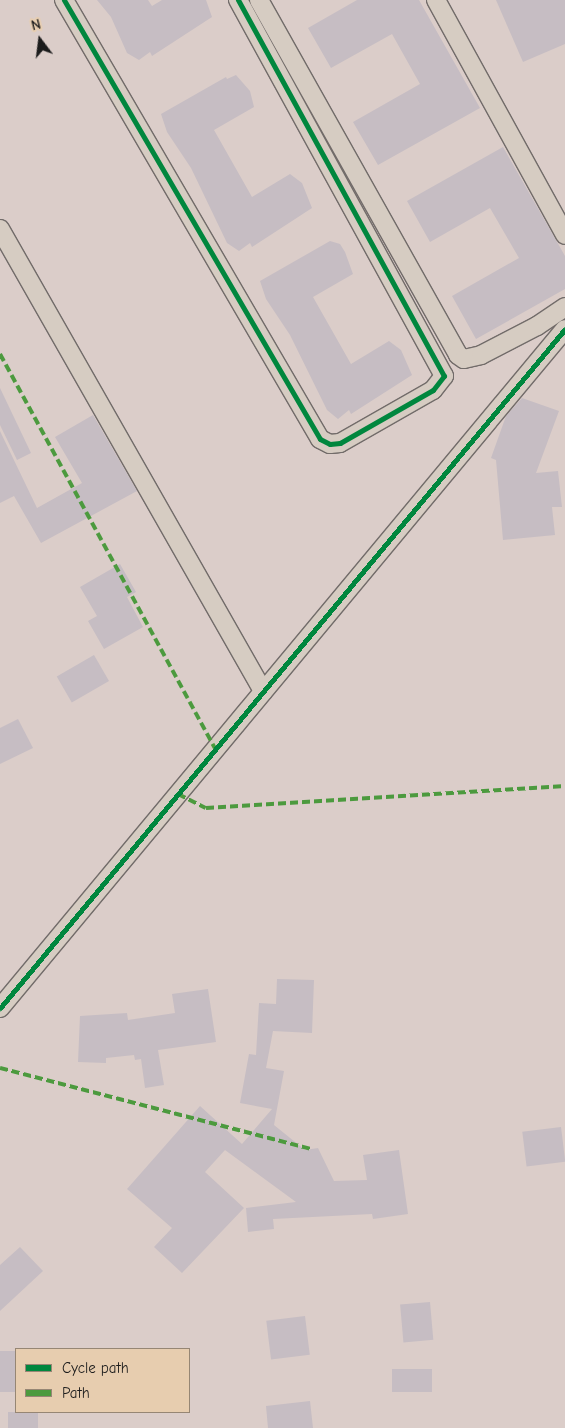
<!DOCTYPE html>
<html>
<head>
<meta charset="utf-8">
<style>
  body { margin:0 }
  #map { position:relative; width:565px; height:1428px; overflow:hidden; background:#dbcdc9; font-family:"Comic Neue",sans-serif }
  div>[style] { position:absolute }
  .building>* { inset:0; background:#c6bdc3; transform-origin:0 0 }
  .roads { filter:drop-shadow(1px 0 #726c6a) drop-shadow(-1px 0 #726c6a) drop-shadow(0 1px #726c6a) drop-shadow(0 -1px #726c6a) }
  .minor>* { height:18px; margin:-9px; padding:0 9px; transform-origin:9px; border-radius:9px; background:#d6ccc2 }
  .quiet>* { height:4px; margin-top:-2px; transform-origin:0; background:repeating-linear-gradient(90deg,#4c9a3e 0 8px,transparent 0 12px) }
  .cycleway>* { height:5px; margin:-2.5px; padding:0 2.5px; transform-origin:2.5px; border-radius:2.5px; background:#00873e }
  span { translate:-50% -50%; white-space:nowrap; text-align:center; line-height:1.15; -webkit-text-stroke:4px #e7cdaf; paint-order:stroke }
  .legend { position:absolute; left:15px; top:1348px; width:175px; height:65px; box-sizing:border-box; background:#e7cdaf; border:1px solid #968674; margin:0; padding:6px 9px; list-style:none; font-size:15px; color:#1c1c1c }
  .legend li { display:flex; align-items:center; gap:10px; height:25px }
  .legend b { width:25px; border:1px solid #968674 }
  .north { position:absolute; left:15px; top:15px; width:50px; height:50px; -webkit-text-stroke:4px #e7cdaf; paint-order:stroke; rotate:345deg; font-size:14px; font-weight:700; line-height:20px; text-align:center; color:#1c1c1c }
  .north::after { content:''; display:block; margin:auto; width:18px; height:22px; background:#1c1c1c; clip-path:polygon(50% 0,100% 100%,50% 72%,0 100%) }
</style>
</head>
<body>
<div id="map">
  <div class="building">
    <i style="clip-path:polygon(97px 0,148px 0,152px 6px,162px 0,206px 0,212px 17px,152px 56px,150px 52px,139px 60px,127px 53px,111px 17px)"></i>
    <i style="clip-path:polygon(357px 0,419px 0,480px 108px,378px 165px,353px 122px,420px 84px,392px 34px,331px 68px,308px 28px)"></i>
    <i style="clip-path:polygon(496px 0,565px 0,565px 44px,523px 62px)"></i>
    <i style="clip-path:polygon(236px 75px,250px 91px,254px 107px,214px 130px,252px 197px,290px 174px,302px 183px,312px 208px,252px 247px,250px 243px,239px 251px,227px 243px,191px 168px,167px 132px,161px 114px,226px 77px,227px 79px)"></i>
    <i style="clip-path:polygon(503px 147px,565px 256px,565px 289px,476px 339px,452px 296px,519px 258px,490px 208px,430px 242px,407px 201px)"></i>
    <i style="clip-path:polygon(330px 241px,340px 244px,345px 252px,353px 274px,313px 297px,351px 364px,389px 341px,401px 350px,412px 375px,351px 414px,349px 410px,338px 419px,327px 410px,290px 335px,266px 299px,260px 281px)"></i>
    <i style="clip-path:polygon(0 388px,31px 453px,17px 460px,0 425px)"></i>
    <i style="clip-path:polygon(522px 398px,559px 411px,536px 473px,558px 471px,562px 507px,552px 507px,555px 535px,503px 540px,496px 460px,491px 458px,506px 416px)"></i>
    <i style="clip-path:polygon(93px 415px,137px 491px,41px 543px,14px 496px,0 503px,0 431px,37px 508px,82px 483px,55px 437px)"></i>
    <i style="clip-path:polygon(120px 564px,136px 592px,127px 597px,143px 627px,104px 649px,88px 621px,97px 616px,80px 587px)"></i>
    <i style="left:94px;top:655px;width:30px;height:43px;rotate:60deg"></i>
    <i style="clip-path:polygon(18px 719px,33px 748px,0 764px,0 728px)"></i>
    <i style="clip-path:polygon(277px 979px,314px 980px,312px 1033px,273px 1031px,266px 1068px,284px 1071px,274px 1125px,305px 1150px,318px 1148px,334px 1181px,367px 1180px,363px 1155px,399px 1150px,408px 1214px,373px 1219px,372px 1214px,273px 1219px,274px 1229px,248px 1232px,246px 1208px,296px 1202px,225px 1150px,205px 1172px,244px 1208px,182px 1273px,154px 1247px,172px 1228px,127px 1189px,200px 1106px,242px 1144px,272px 1109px,240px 1103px,249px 1054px,256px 1055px,259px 1003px,276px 1004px)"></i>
    <i style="clip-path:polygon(208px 989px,216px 1042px,158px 1050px,164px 1085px,145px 1088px,141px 1059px,135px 1060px,134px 1055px,106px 1058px,106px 1063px,78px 1062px,80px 1016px,127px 1013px,128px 1020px,175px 1013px,172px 994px)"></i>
    <i style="left:561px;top:1127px;width:35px;height:39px;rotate:83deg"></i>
    <i style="clip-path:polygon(20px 1247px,43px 1271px,0 1311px,0 1265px)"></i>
    <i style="left:430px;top:1302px;width:38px;height:30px;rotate:85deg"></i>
    <i style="left:305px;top:1316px;width:39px;height:39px;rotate:83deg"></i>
    <i style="left:16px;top:1351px;width:41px;height:16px;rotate:90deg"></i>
    <i style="left:392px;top:1369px;width:40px;height:23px"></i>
    <i style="clip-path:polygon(310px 1401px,313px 1428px,268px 1428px,266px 1406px)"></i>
    <i style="left:8px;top:1412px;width:30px;height:16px"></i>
  </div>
  <div class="roads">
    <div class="minor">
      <i style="left:64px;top:0;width:508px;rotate:59.75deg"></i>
      <i style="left:320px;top:439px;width:11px;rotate:27deg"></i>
      <i style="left:330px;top:444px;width:10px;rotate:-6deg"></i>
      <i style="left:340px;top:443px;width:107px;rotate:-29.7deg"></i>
      <i style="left:433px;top:390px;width:18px;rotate:-52deg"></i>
      <i style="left:444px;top:376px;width:429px;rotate:-118.7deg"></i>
      <i style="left:259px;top:0;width:407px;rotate:60.7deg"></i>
      <i style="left:458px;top:355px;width:7px;rotate:34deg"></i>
      <i style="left:464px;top:359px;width:17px;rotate:-13deg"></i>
      <i style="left:481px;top:355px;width:63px;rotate:-27.4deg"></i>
      <i style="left:537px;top:326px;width:34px;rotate:-34deg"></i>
      <i style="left:436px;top:0;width:268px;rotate:61.2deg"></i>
      <i style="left:0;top:229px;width:532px;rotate:60.35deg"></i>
      <i style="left:0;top:1008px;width:883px;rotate:-50.24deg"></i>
    </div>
  </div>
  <div class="quiet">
    <i style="left:0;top:354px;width:450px;rotate:61.4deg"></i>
    <i style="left:178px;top:794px;width:31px;rotate:27deg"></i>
    <i style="left:206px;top:808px;width:360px;rotate:-3.5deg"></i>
    <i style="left:0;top:1068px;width:321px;rotate:14.6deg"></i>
  </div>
  <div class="cycleway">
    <i style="left:64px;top:0;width:508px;rotate:59.75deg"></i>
    <i style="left:320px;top:439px;width:11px;rotate:27deg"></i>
    <i style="left:330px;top:444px;width:10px;rotate:-6deg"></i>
    <i style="left:340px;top:443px;width:107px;rotate:-29.7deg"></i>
    <i style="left:433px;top:390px;width:18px;rotate:-52deg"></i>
    <i style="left:444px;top:376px;width:429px;rotate:-118.7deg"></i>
    <i style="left:0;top:1008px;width:883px;rotate:-50.24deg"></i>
  </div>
  <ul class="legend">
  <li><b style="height:6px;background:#00873e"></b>Cycle path</li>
  <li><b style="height:6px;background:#4c9a3e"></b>Path</li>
  </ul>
  <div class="north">N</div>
</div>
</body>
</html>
